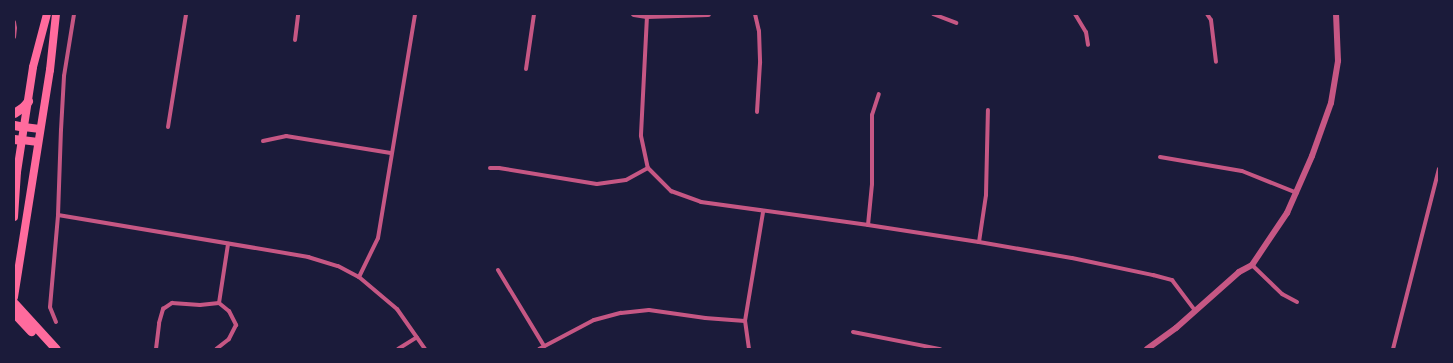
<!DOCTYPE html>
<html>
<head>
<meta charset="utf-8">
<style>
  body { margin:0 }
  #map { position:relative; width:1453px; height:363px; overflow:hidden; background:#1b1b3a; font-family:Ubuntu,sans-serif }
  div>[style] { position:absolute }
  .minor>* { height:4px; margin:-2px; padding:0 2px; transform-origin:2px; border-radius:2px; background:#c65784 }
  .tertiary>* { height:6px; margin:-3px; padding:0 3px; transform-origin:3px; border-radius:3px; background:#c65784 }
  .primary>* { height:8px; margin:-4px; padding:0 4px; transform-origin:4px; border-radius:4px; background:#ff6b9d }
  .motorway>* { height:9px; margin:-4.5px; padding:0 4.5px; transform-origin:4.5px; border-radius:4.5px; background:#ff6b9d }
  span { translate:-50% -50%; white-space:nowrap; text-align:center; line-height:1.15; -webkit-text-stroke:4px #1b1b3a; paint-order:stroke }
  .frame { position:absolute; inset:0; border:15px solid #1b1b3a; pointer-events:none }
</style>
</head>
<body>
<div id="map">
  <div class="minor">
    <i style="left:755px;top:14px;width:17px;rotate:77deg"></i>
    <i style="left:759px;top:31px;width:32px;rotate:88deg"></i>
    <i style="left:760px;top:63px;width:49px;rotate:93.5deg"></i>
    <i style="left:933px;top:14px;width:25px;rotate:21deg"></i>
    <i style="left:1075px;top:14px;width:21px;rotate:59deg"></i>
    <i style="left:1086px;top:32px;width:13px;rotate:81deg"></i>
    <i style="left:1207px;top:14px;width:7px;rotate:56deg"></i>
    <i style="left:1211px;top:20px;width:42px;rotate:83.2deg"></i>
    <i style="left:647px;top:16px;width:120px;rotate:92.9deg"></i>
    <i style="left:641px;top:136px;width:33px;rotate:78deg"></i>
    <i style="left:648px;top:168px;width:33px;rotate:45deg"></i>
    <i style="left:671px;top:191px;width:32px;rotate:20deg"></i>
    <i style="left:701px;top:202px;width:169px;rotate:7.8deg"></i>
    <i style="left:868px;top:225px;width:112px;rotate:8.7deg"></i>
    <i style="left:979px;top:242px;width:94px;rotate:9.8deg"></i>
    <i style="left:1072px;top:258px;width:83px;rotate:11.9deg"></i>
    <i style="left:1153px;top:275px;width:20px;rotate:15deg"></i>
    <i style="left:1172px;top:280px;width:39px;rotate:53deg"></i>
    <i style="left:14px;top:22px;width:6px;rotate:81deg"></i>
    <i style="left:15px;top:28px;width:9px;rotate:96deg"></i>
    <i style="left:295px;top:40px;width:26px;rotate:-83deg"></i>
    <i style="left:526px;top:69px;width:56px;rotate:-81.7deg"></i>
    <i style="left:168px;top:127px;width:114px;rotate:-80.9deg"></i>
    <i style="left:263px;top:141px;width:24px;rotate:-12deg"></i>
    <i style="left:286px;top:136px;width:106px;rotate:9.2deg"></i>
    <i style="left:1160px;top:157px;width:83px;rotate:9.7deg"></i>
    <i style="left:1242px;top:171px;width:59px;rotate:21.8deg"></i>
    <i style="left:490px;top:168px;width:9px"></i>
    <i style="left:499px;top:168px;width:99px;rotate:9.3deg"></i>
    <i style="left:597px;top:184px;width:29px;rotate:-8deg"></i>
    <i style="left:626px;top:180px;width:25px;rotate:-29deg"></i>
    <i style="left:58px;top:215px;width:254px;rotate:9.5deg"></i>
    <i style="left:308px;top:257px;width:31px;rotate:17deg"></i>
    <i style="left:338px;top:266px;width:24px;rotate:28deg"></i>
    <i style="left:359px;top:277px;width:50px;rotate:40.1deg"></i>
    <i style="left:397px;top:309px;width:49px;rotate:55deg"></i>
    <i style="left:868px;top:225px;width:41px;rotate:-84.4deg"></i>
    <i style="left:872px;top:184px;width:69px;rotate:-90deg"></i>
    <i style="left:872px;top:115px;width:22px;rotate:-72deg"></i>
    <i style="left:979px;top:242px;width:48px;rotate:-81.5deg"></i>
    <i style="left:986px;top:195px;width:85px;rotate:-88.7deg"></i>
    <i style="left:1252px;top:265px;width:42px;rotate:44deg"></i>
    <i style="left:1282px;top:294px;width:17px;rotate:28deg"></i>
    <i style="left:498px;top:270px;width:89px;rotate:58.8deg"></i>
    <i style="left:359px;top:277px;width:43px;rotate:-64deg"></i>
    <i style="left:378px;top:238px;width:227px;rotate:-80.6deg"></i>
    <i style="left:219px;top:303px;width:60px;rotate:-81.3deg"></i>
    <i style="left:56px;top:322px;width:16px;rotate:-112deg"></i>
    <i style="left:50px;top:307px;width:92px;rotate:-85deg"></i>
    <i style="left:58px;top:215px;width:85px;rotate:-88deg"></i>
    <i style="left:61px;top:130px;width:54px;rotate:-86.8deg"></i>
    <i style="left:64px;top:76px;width:63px;rotate:-80.8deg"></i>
    <i style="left:853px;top:332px;width:89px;rotate:11.1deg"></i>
    <i style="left:156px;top:349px;width:26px;rotate:-83deg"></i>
    <i style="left:159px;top:323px;width:15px;rotate:-74deg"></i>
    <i style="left:163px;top:309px;width:11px;rotate:-34deg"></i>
    <i style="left:172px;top:303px;width:28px;rotate:4deg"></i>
    <i style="left:200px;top:305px;width:19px;rotate:-6deg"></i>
    <i style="left:219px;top:303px;width:13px;rotate:39deg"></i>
    <i style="left:229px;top:311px;width:16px;rotate:63deg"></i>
    <i style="left:236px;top:325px;width:16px;rotate:117deg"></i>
    <i style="left:229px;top:339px;width:16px;rotate:142deg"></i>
    <i style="left:398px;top:349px;width:22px;rotate:-32deg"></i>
    <i style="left:539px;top:349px;width:62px;rotate:-27.8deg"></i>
    <i style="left:594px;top:320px;width:28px;rotate:-15deg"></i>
    <i style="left:621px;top:313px;width:28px;rotate:-6deg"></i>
    <i style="left:649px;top:310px;width:57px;rotate:8.1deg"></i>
    <i style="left:705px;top:318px;width:40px;rotate:4.3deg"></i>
    <i style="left:749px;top:349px;width:28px;rotate:-98deg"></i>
    <i style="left:745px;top:321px;width:110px;rotate:-80.6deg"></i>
    <i style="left:1393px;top:349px;width:186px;rotate:-75.7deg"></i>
  </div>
  <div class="tertiary">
    <i style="left:634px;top:14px;width:13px;rotate:9deg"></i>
    <i style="left:647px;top:16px;width:61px;rotate:-1.9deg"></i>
    <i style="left:1147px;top:349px;width:36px;rotate:-36deg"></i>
    <i style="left:1176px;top:328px;width:84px;rotate:-41.6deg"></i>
    <i style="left:1239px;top:272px;width:15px;rotate:-28deg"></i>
    <i style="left:1252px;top:265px;width:63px;rotate:-56.1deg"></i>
    <i style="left:1287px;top:213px;width:62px;rotate:-66.3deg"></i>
    <i style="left:1312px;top:156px;width:56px;rotate:-70.3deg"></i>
    <i style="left:1331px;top:103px;width:43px;rotate:-80.5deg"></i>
    <i style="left:1338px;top:61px;width:47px;rotate:-92.4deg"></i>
  </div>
  <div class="primary">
    <i style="left:24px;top:127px;width:16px;rotate:7deg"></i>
    <i style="left:22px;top:140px;width:16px;rotate:7deg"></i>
    <i style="left:14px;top:217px;width:45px;rotate:-86.2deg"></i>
    <i style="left:17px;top:172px;width:106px;rotate:-81.3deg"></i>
    <i style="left:33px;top:67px;width:55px;rotate:-75.2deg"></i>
    <i style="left:14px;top:297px;width:230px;rotate:-81deg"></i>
    <i style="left:50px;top:70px;width:56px;rotate:-83.9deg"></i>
  </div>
  <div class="motorway">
    <i style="left:14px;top:113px;width:11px;rotate:-34deg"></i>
    <i style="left:23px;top:107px;width:8px;rotate:-50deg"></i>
    <i style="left:14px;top:125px;width:10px;rotate:11deg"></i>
    <i style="left:14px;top:139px;width:8px;rotate:7deg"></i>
    <i style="left:14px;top:303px;width:62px;rotate:47.6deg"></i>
    <i style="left:14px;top:313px;width:25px;rotate:47deg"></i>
  </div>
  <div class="frame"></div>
</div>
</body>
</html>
